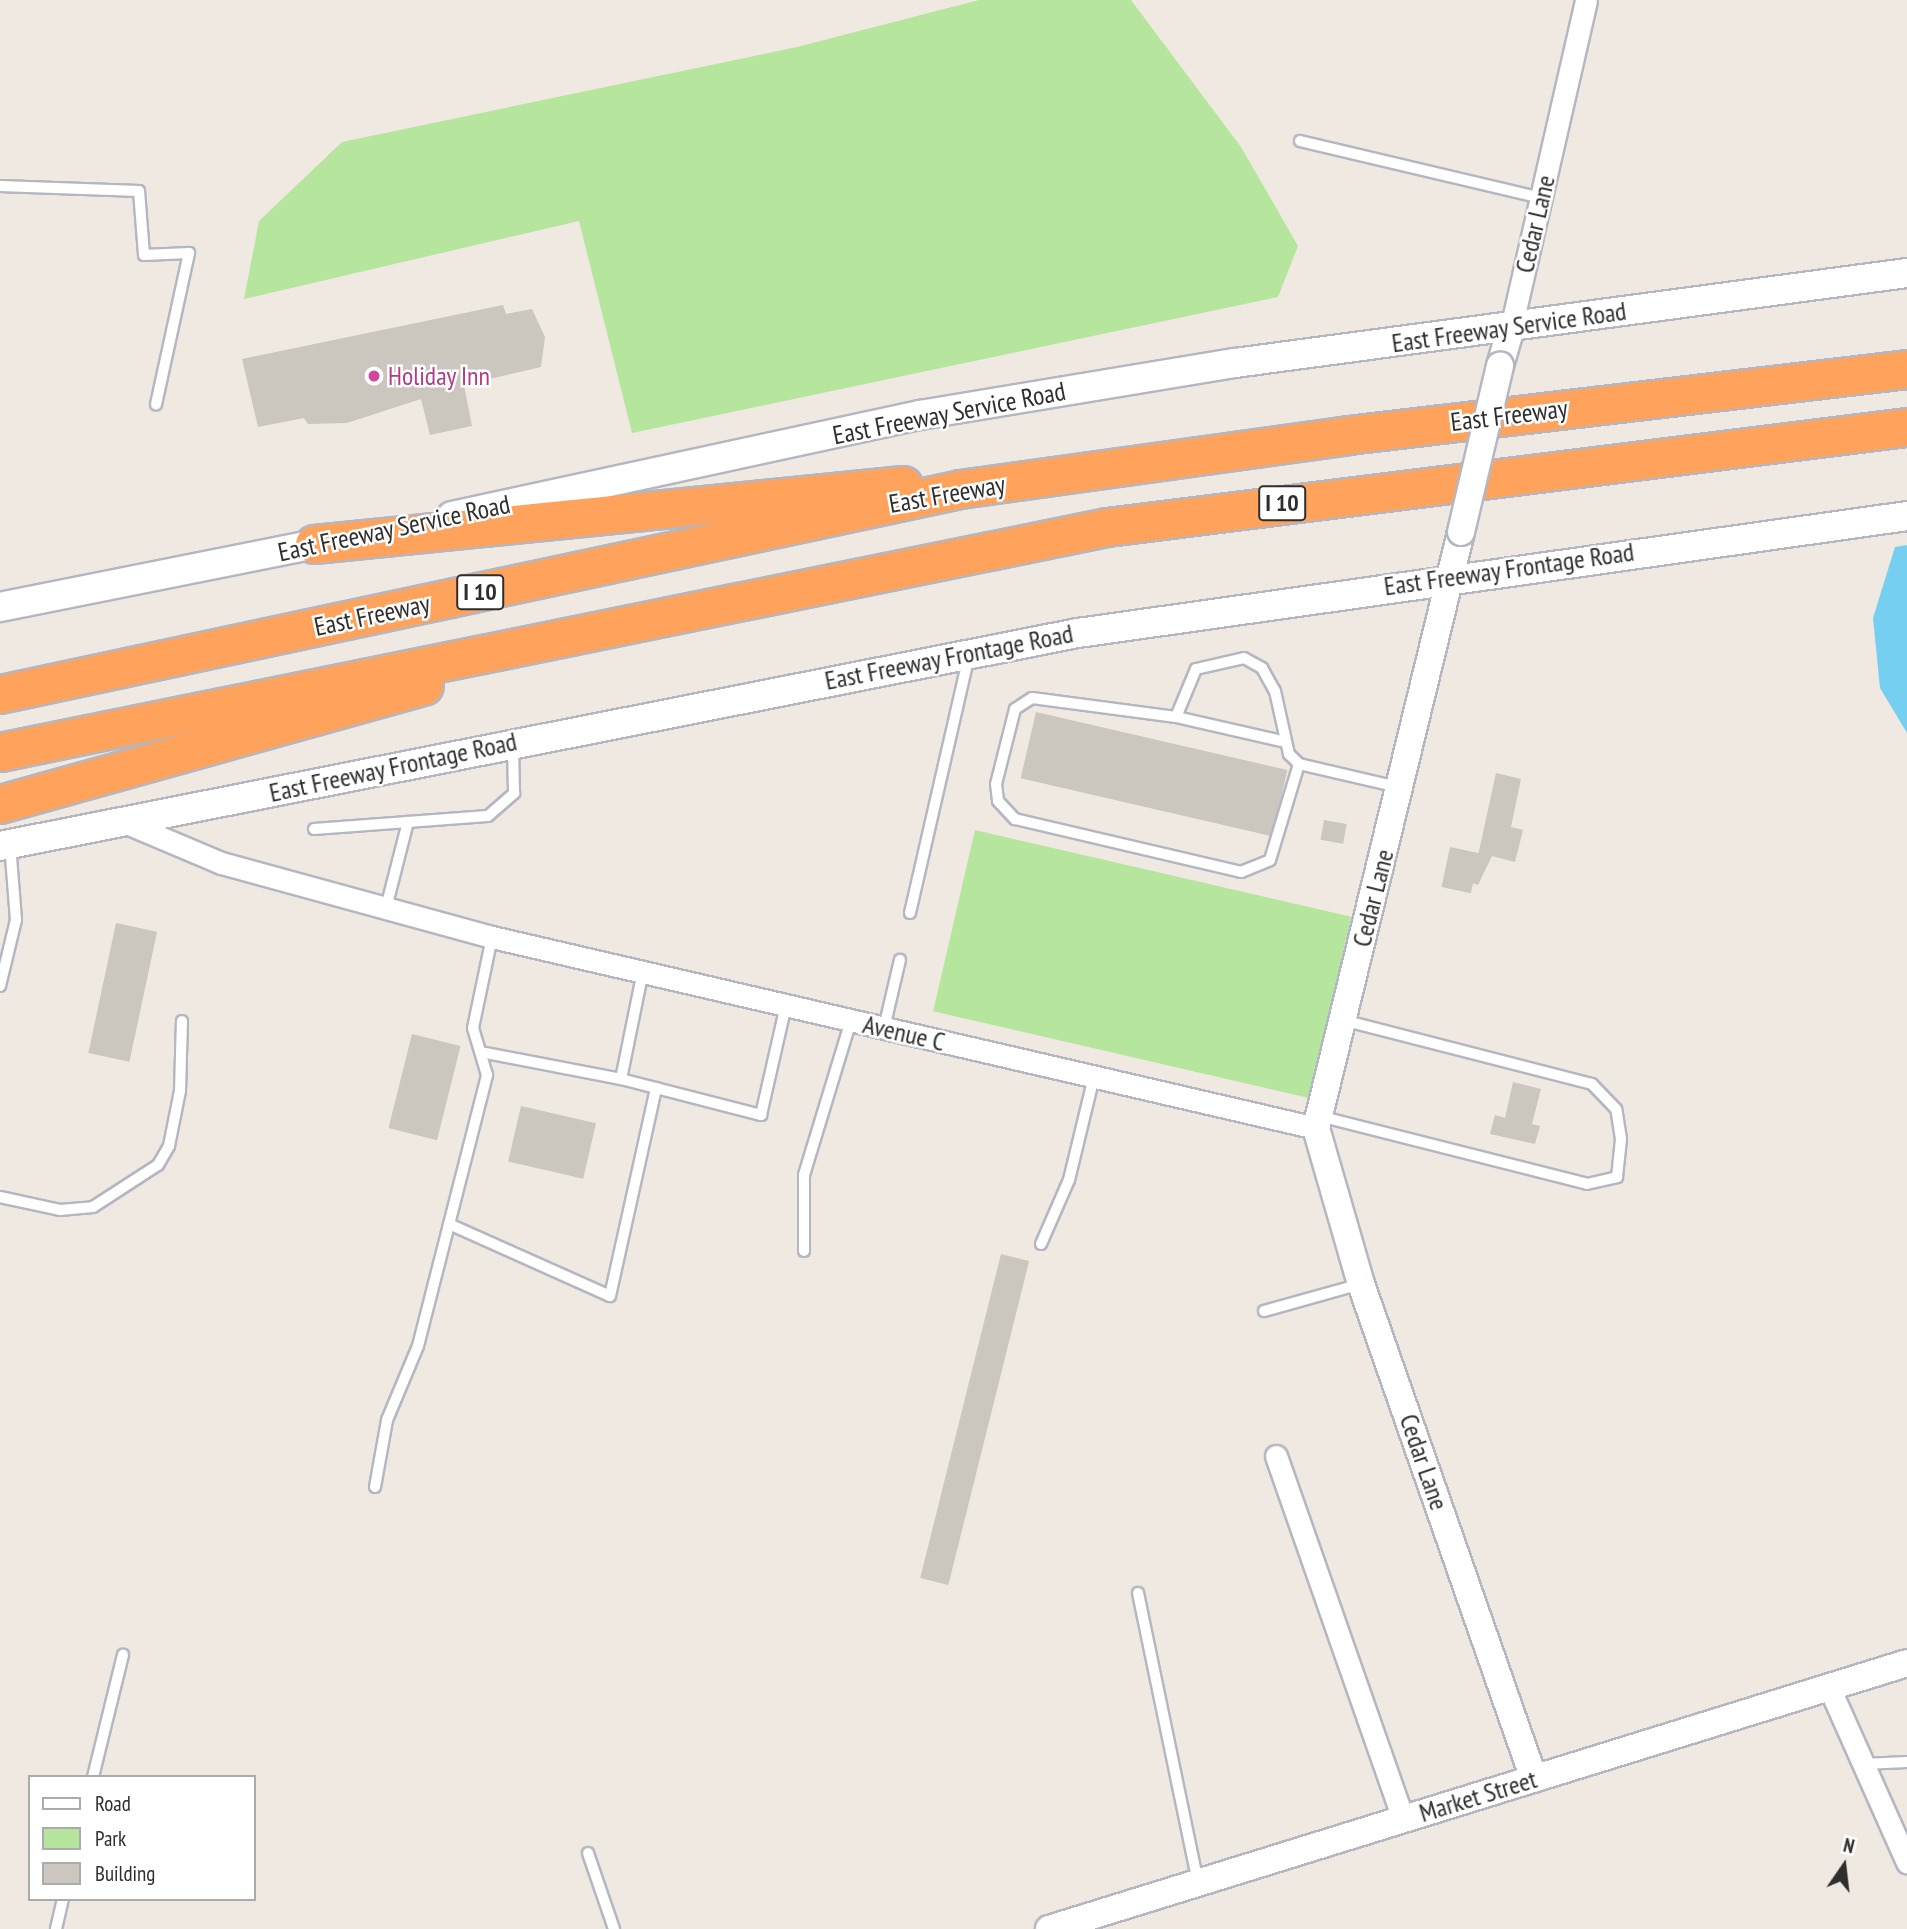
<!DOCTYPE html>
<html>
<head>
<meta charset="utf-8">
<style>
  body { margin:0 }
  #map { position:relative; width:1907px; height:1929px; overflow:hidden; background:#efe9e1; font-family:"PT Sans Narrow",sans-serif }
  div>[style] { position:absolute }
  .green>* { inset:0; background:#b6e59e; transform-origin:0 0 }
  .water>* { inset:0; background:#75cff0 }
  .building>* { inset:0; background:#cbc7bf; transform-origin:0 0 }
  .roads { filter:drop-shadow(2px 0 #b4b7c1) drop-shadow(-2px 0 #b4b7c1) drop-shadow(0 2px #b4b7c1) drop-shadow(0 -2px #b4b7c1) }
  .service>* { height:10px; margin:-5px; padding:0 5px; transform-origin:5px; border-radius:5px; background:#fff }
  .minor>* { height:21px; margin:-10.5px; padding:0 10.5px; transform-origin:10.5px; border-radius:10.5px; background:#fff }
  .tertiary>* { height:26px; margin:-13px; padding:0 13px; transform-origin:13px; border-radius:13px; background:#fff }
  .secondary>* { height:28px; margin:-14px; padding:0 14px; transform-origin:14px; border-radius:14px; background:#fff }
  .motorway>* { height:37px; margin:-18.5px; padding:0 18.5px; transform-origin:18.5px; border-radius:18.5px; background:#ffa35c }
  .bridges { filter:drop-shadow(2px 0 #b4b7c1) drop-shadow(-2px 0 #b4b7c1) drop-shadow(0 2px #b4b7c1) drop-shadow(0 -2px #b4b7c1) }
  .tertiary-bridge>* { height:26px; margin:-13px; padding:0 13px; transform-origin:13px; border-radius:13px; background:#fff }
  .dots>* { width:19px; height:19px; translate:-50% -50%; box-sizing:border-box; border:4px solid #fff; border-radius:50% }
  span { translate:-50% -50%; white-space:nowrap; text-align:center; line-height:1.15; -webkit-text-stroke:5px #fff; paint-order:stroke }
  .shield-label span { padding:2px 5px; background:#fff; border:2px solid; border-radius:5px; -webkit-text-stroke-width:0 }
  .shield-label { font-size:24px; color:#2e2e2e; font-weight:700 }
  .street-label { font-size:26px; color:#2e2e2e }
  .hotel-label { font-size:26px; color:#b23c85 }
  .left { translate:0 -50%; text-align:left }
  .legend { position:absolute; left:28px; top:1775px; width:228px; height:126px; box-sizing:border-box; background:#fff; border:2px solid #ababab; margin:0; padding:9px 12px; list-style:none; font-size:21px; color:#2e2e2e }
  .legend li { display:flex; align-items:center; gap:14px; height:35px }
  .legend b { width:35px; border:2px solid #ababab }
  .north { position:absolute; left:1809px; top:1831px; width:70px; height:70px; -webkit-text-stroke:5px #fff; paint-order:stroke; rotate:14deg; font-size:19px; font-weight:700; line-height:28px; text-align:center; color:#2e2e2e }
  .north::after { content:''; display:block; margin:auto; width:24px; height:32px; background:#2e2e2e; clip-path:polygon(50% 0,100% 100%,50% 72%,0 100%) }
</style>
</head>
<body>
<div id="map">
  <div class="green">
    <i style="clip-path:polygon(979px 0,1131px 0,1241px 147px,1298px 246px,1278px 297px,632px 433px,579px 221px,244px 299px,259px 221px,342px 142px,797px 47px)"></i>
    <i style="left:975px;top:830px;width:386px;height:186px;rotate:13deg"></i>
  </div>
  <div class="water">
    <i style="clip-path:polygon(1907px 545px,1907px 733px,1880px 688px,1873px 618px,1895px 547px)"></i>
  </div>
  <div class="building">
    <i style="clip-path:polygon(503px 305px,506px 314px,532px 309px,545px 337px,541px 367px,464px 385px,472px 426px,430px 435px,421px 399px,347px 423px,308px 424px,304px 418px,258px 427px,242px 359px)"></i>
    <i style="left:1036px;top:712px;width:258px;height:68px;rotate:13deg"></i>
    <i style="clip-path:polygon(1496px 773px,1521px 779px,1511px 827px,1523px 830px,1515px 862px,1492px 856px,1478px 885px,1472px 883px)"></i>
    <i style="left:1324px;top:820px;width:23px;height:20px;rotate:10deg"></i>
    <i style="left:1450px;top:847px;width:30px;height:41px;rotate:12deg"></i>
    <i style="left:116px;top:923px;width:42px;height:133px;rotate:12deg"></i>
    <i style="left:412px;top:1034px;width:50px;height:97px;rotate:14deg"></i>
    <i style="clip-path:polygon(1513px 1082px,1541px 1089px,1532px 1124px,1540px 1126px,1535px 1144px,1490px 1134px,1495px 1115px,1505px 1118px)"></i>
    <i style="left:521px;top:1106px;width:77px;height:57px;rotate:13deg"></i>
    <i style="left:1001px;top:1254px;width:29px;height:334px;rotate:14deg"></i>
  </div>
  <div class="roads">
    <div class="service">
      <i style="left:1300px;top:141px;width:248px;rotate:13.3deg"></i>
      <i style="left:0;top:186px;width:139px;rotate:2.1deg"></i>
      <i style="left:139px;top:191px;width:64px;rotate:85.5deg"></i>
      <i style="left:144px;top:255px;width:45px;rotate:-2.5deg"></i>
      <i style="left:189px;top:253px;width:155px;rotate:102.3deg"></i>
      <i style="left:1176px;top:717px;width:145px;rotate:-172.5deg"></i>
      <i style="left:1032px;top:698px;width:20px;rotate:147deg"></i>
      <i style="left:1015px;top:709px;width:77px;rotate:104.2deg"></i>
      <i style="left:996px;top:784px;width:17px;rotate:83deg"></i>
      <i style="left:998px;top:801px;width:25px;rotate:47deg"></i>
      <i style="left:1015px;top:819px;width:232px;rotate:13.2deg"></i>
      <i style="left:1241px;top:872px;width:31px;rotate:-22deg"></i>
      <i style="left:1270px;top:860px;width:100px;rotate:-73.2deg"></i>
      <i style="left:1286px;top:742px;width:113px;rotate:-167.2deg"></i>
      <i style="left:1176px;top:717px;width:52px;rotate:-67.4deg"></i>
      <i style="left:1196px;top:669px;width:49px;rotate:-12.9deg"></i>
      <i style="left:1244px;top:658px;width:21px;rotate:29deg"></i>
      <i style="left:1262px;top:668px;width:26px;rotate:61deg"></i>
      <i style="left:1275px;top:691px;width:65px;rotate:77.5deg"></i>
      <i style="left:1289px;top:754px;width:14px;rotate:45deg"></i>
      <i style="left:1299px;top:764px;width:102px;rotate:13.1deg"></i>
      <i style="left:314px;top:829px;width:174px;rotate:-4.3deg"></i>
      <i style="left:488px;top:816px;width:35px;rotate:-41deg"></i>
      <i style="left:514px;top:793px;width:48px;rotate:-91.2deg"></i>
      <i style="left:386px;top:908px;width:89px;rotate:-75.7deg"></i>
      <i style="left:910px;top:913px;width:264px;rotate:-77.1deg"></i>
      <i style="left:0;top:986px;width:68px;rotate:-76.4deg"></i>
      <i style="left:16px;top:920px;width:76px;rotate:-94.5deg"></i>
      <i style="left:884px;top:1028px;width:70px;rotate:-76.8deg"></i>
      <i style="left:481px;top:1052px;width:143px;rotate:10.9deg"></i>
      <i style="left:621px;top:1079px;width:110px;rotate:-78.5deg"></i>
      <i style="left:621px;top:1079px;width:145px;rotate:14.4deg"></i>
      <i style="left:761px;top:1115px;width:113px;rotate:-77.2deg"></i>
      <i style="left:1319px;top:1116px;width:276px;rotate:14.2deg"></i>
      <i style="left:1587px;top:1184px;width:31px;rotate:-13deg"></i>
      <i style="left:1617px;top:1177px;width:38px;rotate:-84deg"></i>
      <i style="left:1621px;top:1139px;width:30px;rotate:-99deg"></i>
      <i style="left:1616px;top:1109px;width:35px;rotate:-134deg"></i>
      <i style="left:1592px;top:1084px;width:258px;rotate:-165.6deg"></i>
      <i style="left:0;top:1197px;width:61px;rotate:12.2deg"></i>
      <i style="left:60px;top:1210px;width:33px;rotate:-5deg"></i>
      <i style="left:93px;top:1207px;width:77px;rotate:-32.9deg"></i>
      <i style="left:158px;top:1165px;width:22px;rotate:-60deg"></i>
      <i style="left:169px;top:1146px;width:56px;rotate:-78.7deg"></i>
      <i style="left:180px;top:1091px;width:70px;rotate:-88.4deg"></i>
      <i style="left:449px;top:1224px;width:176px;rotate:24.1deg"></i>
      <i style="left:610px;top:1296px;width:213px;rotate:-77.5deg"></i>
      <i style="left:1041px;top:1244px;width:70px;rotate:-66.4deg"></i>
      <i style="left:1069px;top:1180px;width:106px;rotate:-76.4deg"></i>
      <i style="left:804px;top:1251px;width:76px;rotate:-90deg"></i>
      <i style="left:804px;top:1175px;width:162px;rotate:-73.1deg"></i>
      <i style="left:1264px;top:1311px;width:101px;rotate:-15.6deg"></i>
      <i style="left:375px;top:1487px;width:68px;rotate:-79.8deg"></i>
      <i style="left:387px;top:1420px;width:80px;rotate:-67.3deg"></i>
      <i style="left:418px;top:1346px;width:280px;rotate:-75.7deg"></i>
      <i style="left:487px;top:1075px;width:49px;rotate:-106.6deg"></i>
      <i style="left:473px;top:1028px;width:93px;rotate:-78.2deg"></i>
      <i style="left:1138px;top:1593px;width:296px;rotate:78.3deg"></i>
      <i style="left:1863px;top:1764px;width:44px;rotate:-2.6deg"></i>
      <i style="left:93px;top:1777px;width:126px;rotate:-76.2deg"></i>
      <i style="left:588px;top:1853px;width:80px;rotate:71.1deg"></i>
      <i style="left:56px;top:1929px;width:31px;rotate:-77deg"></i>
    </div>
    <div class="minor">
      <i style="left:1511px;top:328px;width:336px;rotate:-77.1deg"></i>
      <i style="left:124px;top:822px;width:105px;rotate:22.9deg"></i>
      <i style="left:221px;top:863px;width:281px;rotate:15.3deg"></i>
      <i style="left:492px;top:937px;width:846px;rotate:13.05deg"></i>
      <i style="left:1276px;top:1456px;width:385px;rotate:70.7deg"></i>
      <i style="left:1829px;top:1687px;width:192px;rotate:66deg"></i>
    </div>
    <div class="tertiary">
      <i style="left:1500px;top:366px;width:40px;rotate:-74deg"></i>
      <i style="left:1461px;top:532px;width:613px;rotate:103.67deg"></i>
      <i style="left:1316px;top:1128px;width:162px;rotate:73.9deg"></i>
      <i style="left:1361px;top:1284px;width:524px;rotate:70.74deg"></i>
      <i style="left:1049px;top:1929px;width:898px;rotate:-17.22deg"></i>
    </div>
    <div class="secondary">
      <i style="left:452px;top:516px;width:479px;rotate:-12.2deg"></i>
      <i style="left:920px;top:415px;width:319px;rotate:-9.4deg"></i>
      <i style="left:1235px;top:363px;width:678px;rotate:-7.63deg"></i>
      <i style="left:0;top:607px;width:341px;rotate:-11.3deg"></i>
      <i style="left:0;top:846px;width:1099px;rotate:-11.18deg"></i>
      <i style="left:1078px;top:633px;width:837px;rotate:-8.03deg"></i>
    </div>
    <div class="motorway">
      <i style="left:314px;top:544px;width:592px;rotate:-5.72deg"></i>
      <i style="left:0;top:694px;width:982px;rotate:-12.05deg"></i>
      <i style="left:960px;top:489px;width:392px;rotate:-7.9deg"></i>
      <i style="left:1348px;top:435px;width:563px;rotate:-6.73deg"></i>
      <i style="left:0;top:752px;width:1130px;rotate:-11.49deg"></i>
      <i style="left:1107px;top:527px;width:806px;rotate:-7.13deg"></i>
      <i style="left:0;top:804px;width:440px;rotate:-15.6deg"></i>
    </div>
  </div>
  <div class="bridges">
    <div class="tertiary-bridge">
      <i style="left:1461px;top:532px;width:171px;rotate:-76.8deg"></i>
    </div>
  </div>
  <div class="dots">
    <i style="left:374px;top:376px;background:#d1479c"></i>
  </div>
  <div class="shield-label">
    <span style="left:1282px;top:503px">I 10</span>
    <span style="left:480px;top:592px">I 10</span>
  </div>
  <div class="street-label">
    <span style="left:1535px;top:224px;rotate:-77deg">Cedar Lane</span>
    <span style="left:1509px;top:327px;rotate:-8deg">East Freeway Service Road</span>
    <span style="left:949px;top:413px;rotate:-11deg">East Freeway Service Road</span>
    <span style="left:1509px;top:415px;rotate:-7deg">East Freeway</span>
    <span style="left:947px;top:494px;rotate:-10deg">East Freeway</span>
    <span style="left:394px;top:528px;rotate:-12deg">East Freeway Service Road</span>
    <span style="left:1509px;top:569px;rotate:-8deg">East Freeway Frontage Road</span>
    <span style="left:372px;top:615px;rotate:-12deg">East Freeway</span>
    <span style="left:949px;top:657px;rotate:-11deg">East Freeway Frontage Road</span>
    <span style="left:393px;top:767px;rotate:-12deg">East Freeway Frontage Road</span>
    <span style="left:1373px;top:898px;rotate:-76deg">Cedar Lane</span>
    <span style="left:904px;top:1033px;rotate:13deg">Avenue C</span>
    <span style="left:1424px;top:1462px;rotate:71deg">Cedar Lane</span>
    <span style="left:1478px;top:1796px;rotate:-17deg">Market Street</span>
  </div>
  <div class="hotel-label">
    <span class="left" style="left:388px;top:376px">Holiday Inn</span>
  </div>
  <ul class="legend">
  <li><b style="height:9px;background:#fff"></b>Road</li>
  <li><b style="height:19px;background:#b6e59e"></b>Park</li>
  <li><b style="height:19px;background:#cbc7bf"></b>Building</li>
  </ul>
  <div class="north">N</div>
</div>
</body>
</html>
